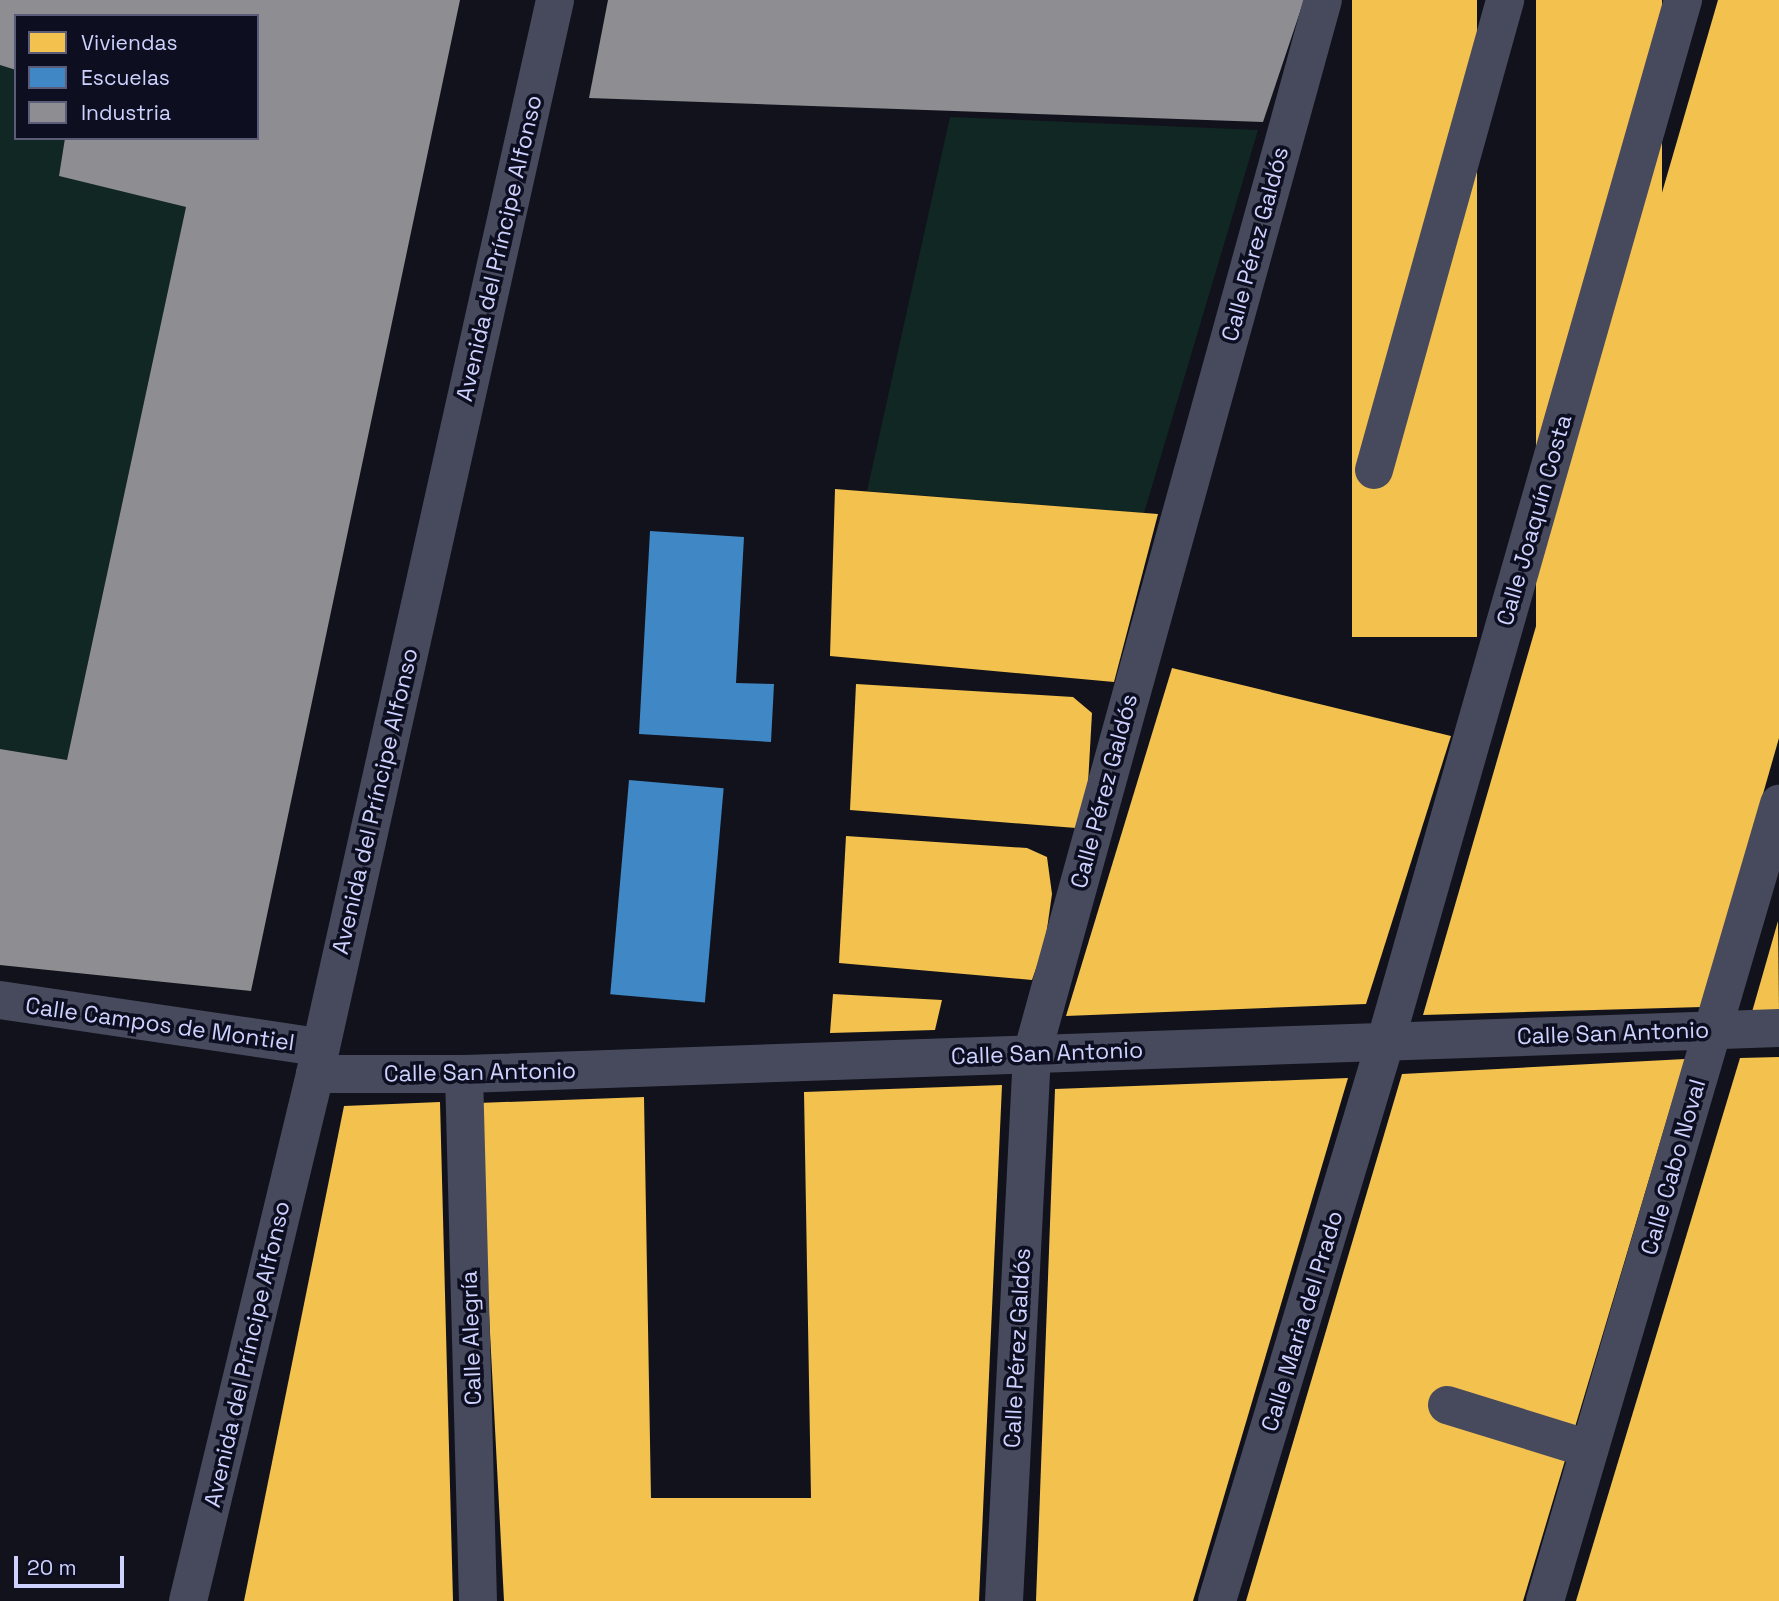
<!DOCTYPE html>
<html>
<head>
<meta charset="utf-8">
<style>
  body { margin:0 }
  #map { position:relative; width:1779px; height:1601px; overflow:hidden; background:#11121c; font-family:"Space Grotesk",sans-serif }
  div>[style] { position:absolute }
  .green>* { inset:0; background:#112723 }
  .homes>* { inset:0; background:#f2c14e; transform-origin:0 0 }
  .schools>* { inset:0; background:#3f88c5; transform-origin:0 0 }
  .industry>* { inset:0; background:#8d8d92 }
  .minor>* { height:38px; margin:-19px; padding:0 19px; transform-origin:19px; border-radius:19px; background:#474a5d }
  span { translate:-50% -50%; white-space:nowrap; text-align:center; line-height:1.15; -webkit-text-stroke:7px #0d0e20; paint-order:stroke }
  .street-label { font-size:23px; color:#ced2fe }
  .legend { position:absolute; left:14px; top:14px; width:245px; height:126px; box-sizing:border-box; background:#0d0e20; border:2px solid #5a5c79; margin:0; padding:9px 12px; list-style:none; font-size:21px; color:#ced2fe }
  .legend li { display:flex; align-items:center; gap:14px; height:35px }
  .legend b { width:35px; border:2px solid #5a5c79 }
  .scale { position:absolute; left:14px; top:1556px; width:110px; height:32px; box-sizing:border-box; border:4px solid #ced2fe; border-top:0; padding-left:9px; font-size:21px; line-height:24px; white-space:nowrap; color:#ced2fe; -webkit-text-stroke:5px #0d0e20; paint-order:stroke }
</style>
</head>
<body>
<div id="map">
  <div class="green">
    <i style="clip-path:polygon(0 65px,16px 70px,16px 138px,65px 138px,59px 176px,186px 207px,67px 760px,0 749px)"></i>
    <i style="clip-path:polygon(950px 117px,1258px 130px,1144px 513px,867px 491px)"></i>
  </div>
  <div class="homes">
    <i style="left:1352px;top:0;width:125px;height:637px"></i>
    <i style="left:1536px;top:0;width:126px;height:683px"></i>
    <i style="clip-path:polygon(1718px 0,1779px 0,1779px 738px,1702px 1007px,1423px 1015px)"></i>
    <i style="clip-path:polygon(835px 489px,1158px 514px,1114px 682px,830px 656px)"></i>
    <i style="clip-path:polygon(1172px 668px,1451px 736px,1366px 1004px,1066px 1016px)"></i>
    <i style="clip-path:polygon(856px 684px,1073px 697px,1092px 713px,1088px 784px,1076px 828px,850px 810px)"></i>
    <i style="clip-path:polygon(846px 836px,1027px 848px,1047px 857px,1052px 894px,1045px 943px,1032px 980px,839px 963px)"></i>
    <i style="clip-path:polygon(1778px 921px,1779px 1011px,1752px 1012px)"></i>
    <i style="clip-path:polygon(833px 994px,942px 1000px,935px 1030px,830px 1033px)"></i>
    <i style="clip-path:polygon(1779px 1057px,1779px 1601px,1576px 1601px,1740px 1058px)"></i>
    <i style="clip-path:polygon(1685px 1059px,1523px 1601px,1246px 1601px,1402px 1074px)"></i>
    <i style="clip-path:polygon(1348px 1078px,1193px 1601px,1036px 1601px,1055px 1089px)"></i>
    <i style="clip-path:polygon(1002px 1085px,979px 1601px,504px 1601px,478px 1103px,644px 1097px,651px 1498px,811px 1498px,804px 1092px)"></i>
    <i style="clip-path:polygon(440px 1102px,453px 1601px,244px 1601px,344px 1106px)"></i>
  </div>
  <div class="schools">
    <i style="clip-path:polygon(650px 531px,744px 537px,736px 683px,774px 684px,771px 742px,639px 734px)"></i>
    <i style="left:629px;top:780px;width:95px;height:215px;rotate:5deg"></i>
  </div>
  <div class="industry">
    <i style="clip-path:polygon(0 0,460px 0,251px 991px,0 965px,0 749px,67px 760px,186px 207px,59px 176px,65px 138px,257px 138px,257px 16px,16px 16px,16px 70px,0 65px)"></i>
    <i style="clip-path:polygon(608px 0,1304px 0,1263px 122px,589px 98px)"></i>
  </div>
  <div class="minor">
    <i style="left:1374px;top:470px;width:488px;rotate:-74.4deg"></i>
    <i style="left:0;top:1000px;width:323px;rotate:8.4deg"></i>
    <i style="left:315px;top:1074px;width:149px"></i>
    <i style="left:464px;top:1074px;width:1316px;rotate:-2deg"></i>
    <i style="left:464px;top:1074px;width:527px;rotate:88.48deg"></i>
    <i style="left:1447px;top:1405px;width:149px;rotate:17.2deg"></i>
    <i style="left:188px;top:1601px;width:542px;rotate:-76.45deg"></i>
    <i style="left:315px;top:1074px;width:1100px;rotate:-77.4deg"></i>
    <i style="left:1004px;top:1601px;width:548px;rotate:-87.07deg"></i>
    <i style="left:1032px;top:1054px;width:1093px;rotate:-74.57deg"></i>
    <i style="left:1217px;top:1601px;width:586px;rotate:-73.24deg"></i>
    <i style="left:1386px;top:1040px;width:1082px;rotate:-74.06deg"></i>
    <i style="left:1545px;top:1601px;width:831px;rotate:-73.64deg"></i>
  </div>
  <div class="street-label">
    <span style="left:1255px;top:244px;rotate:-75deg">Calle Pérez Galdós</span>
    <span style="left:499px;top:248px;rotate:-77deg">Avenida del Príncipe Alfonso</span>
    <span style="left:1534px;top:520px;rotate:-74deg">Calle Joaquín Costa</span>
    <span style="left:1104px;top:791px;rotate:-75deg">Calle Pérez Galdós</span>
    <span style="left:375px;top:801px;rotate:-77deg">Avenida del Príncipe Alfonso</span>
    <span style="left:160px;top:1024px;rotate:8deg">Calle Campos de Montiel</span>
    <span style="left:1613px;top:1033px;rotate:-2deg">Calle San Antonio</span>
    <span style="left:1047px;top:1053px;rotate:-2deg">Calle San Antonio</span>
    <span style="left:480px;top:1072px;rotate:-1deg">Calle San Antonio</span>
    <span style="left:1673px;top:1167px;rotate:-74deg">Calle Cabo Noval</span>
    <span style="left:1302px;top:1321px;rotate:-73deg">Calle Maria del Prado</span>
    <span style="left:471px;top:1338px;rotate:-92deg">Calle Alegría</span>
    <span style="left:1017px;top:1348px;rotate:-87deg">Calle Pérez Galdós</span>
    <span style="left:247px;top:1354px;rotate:-77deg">Avenida del Príncipe Alfonso</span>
  </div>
  <ul class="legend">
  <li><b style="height:19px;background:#f2c14e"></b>Viviendas</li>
  <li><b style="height:19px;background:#3f88c5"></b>Escuelas</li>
  <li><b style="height:19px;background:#8d8d92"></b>Industria</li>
  </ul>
  <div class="scale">20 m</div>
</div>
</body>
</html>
